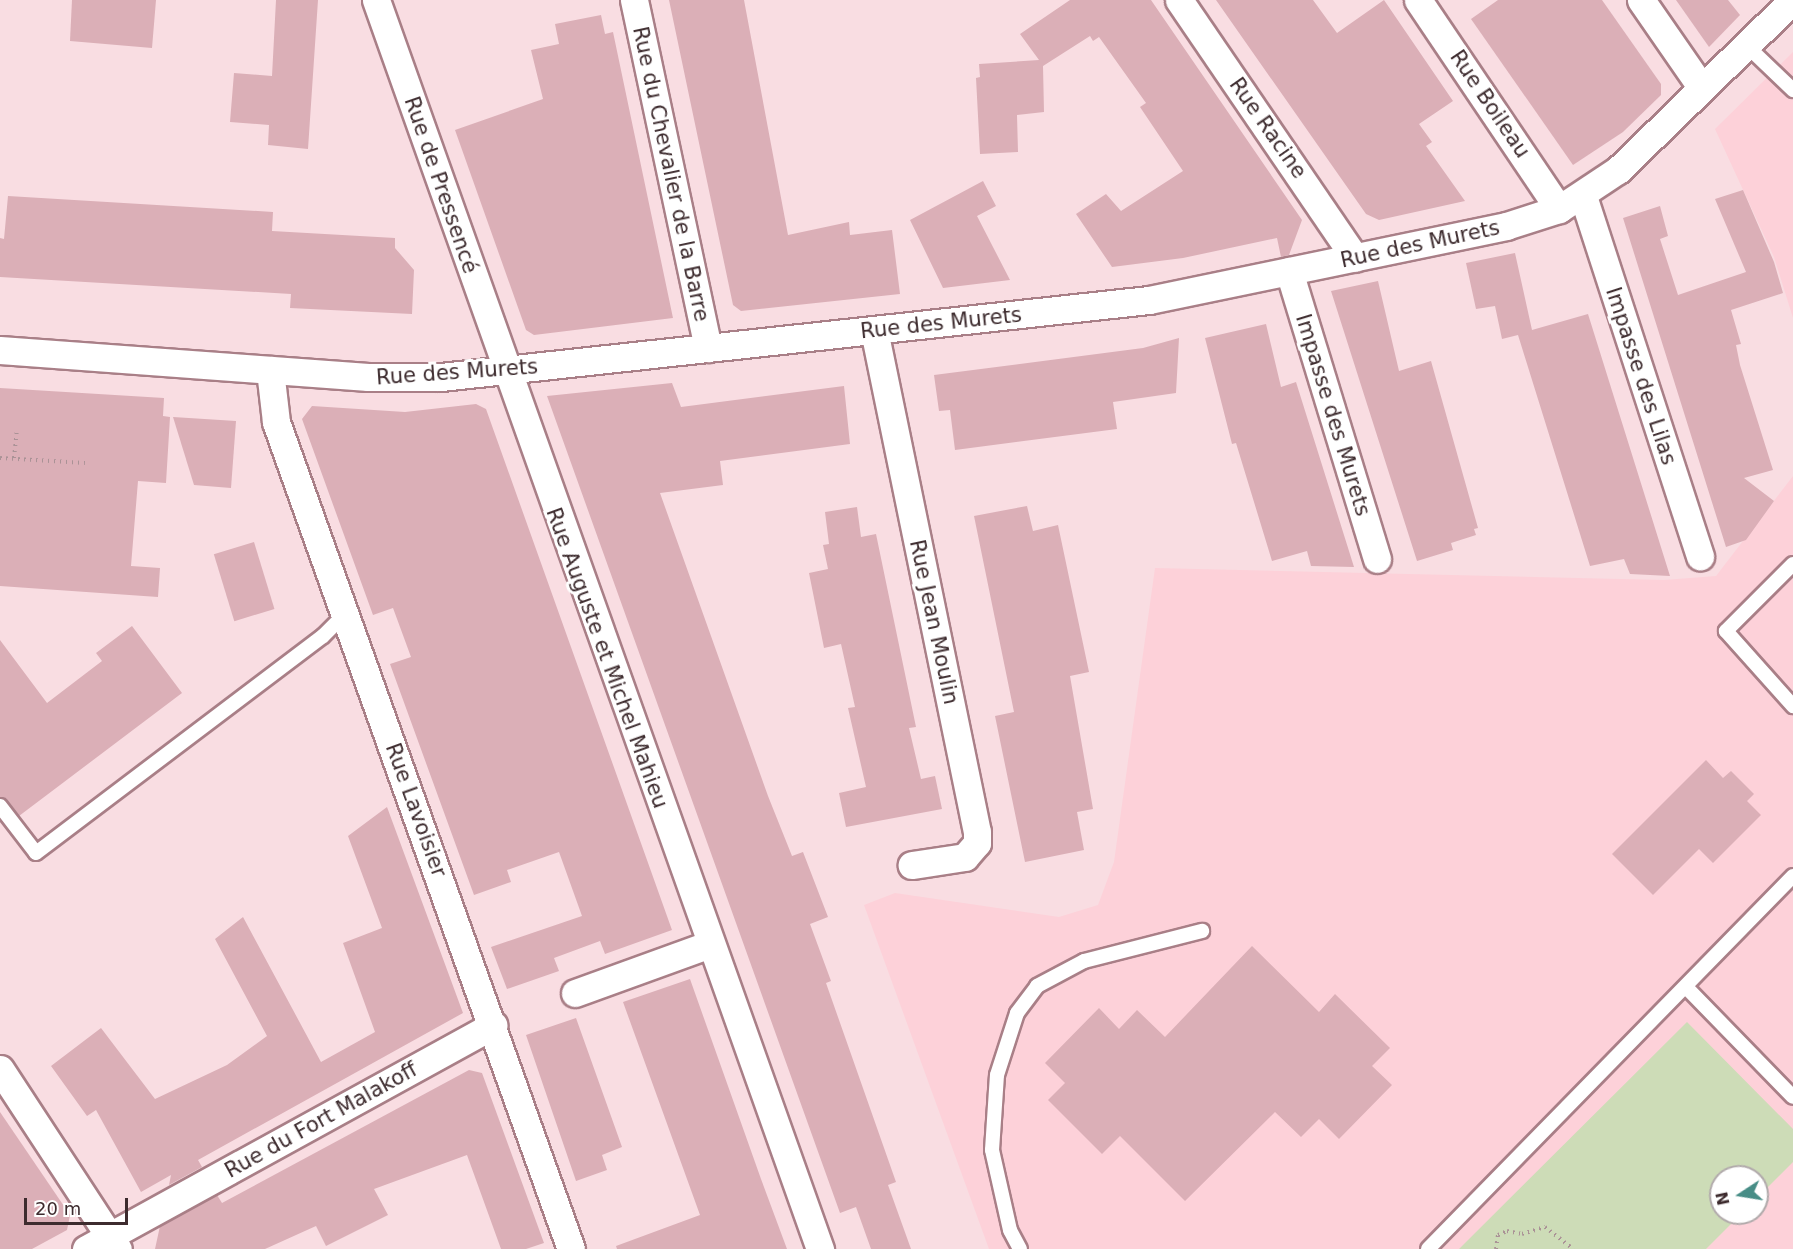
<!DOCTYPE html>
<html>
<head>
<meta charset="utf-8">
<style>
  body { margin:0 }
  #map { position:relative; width:1793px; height:1249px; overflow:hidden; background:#f9dde2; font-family:"DejaVu Sans",sans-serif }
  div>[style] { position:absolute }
  .built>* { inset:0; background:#fdd1d9 }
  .green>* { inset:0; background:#cddcb7 }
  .building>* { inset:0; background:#dbafb7; transform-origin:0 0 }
  .path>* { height:4px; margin-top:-2px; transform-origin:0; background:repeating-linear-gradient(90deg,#aa9296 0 1.5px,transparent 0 6px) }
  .roads { filter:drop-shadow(2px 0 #a97f87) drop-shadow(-2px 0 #a97f87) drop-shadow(0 2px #a97f87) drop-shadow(0 -2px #a97f87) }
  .lane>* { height:14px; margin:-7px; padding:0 7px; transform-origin:7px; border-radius:7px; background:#fff }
  .street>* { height:27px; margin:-13.5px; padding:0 13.5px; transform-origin:13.5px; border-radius:13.5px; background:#fff }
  span { translate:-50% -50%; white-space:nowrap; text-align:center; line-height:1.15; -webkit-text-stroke:6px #fff; paint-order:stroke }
  .street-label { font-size:21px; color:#3d2b2e }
  .north { position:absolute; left:1709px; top:1165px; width:60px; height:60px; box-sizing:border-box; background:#fff; border:2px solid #b1aaab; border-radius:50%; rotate:258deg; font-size:16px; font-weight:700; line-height:24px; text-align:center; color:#3d2b2e }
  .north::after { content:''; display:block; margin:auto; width:21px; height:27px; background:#478d86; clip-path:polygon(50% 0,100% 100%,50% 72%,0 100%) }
  .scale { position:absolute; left:24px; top:1198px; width:104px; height:27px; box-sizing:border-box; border:3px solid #3d2b2e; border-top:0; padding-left:8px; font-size:18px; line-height:21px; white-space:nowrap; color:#3d2b2e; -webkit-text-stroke:4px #fff; paint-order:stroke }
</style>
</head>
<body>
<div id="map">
  <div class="built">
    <i style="clip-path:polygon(1793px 52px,1793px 318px,1774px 257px,1715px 129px)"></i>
    <i style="clip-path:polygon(evenodd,1793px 476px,1793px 1249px,989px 1249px,864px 905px,895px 893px,1059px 917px,1098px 905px,1114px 862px,1155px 568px,1664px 580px,1716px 576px,1793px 476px,1721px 1177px,1757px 1177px,1757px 1213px,1721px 1213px,1721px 1177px)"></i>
  </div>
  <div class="green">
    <i style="clip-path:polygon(1687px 1022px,1793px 1129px,1793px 1162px,1757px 1198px,1757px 1177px,1721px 1177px,1721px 1213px,1742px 1213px,1706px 1249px,1459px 1249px)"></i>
  </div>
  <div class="building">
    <i style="clip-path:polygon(72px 0,156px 0,152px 48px,70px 41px)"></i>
    <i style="clip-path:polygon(276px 0,318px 0,308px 149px,268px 145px,269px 125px,230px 122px,234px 73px,272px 76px)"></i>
    <i style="clip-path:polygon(669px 0,744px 0,788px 235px,849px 222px,850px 235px,892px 230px,900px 294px,741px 311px,733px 305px)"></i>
    <i style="clip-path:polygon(1070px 0,1151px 0,1302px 220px,1289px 255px,1281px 257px,1277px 238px,1183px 258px,1112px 267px,1076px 214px,1106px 194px,1121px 211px,1183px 171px,1140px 107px,1146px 103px,1099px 37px,1093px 41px,1090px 36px,1043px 66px,1044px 112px,1017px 115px,1018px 152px,980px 154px,976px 78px,980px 77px,979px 64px,1039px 60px,1020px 34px)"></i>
    <i style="clip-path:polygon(1216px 0,1313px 0,1337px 33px,1384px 0,1453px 101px,1419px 124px,1432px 142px,1426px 146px,1465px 201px,1379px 220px,1366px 214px)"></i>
    <i style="clip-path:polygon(1498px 0,1602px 0,1661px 84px,1661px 95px,1623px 132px,1573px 165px,1471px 19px)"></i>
    <i style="clip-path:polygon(1676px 0,1728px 0,1740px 15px,1709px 47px)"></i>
    <i style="clip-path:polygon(601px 15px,605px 34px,613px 32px,673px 318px,534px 335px,526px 330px,455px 130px,543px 99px,531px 50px,559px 44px,555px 24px)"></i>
    <i style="clip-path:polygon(983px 181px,996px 206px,977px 216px,1010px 280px,943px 288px,910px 220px)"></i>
    <i style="clip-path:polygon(1743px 190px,1774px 262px,1783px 293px,1731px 310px,1741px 344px,1736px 345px,1740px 365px,1773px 470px,1744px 478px,1774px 501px,1746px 540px,1726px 547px,1623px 218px,1660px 206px,1668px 236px,1660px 239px,1678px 295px,1746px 272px,1715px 199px)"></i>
    <i style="clip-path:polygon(8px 196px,273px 212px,272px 231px,395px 238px,395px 248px,414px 270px,412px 314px,290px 308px,291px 294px,0 277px,0 238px,4px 239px)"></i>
    <i style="clip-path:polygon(1515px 253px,1532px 330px,1588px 314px,1670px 576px,1630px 574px,1624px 559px,1590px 566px,1518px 335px,1502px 339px,1495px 306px,1476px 309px,1466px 263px)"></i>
    <i style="clip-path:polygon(1378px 281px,1399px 371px,1431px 361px,1478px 528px,1474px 529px,1476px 535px,1451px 543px,1453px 550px,1417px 561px,1331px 291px)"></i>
    <i style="clip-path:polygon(1266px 324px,1281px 387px,1296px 382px,1354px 567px,1311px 566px,1307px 551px,1272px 561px,1236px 443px,1232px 444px,1205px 338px)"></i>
    <i style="clip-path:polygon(1179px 338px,1176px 393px,1113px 402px,1117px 429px,955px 450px,950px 410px,939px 411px,934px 375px,1143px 348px)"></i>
    <i style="clip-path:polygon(672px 383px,681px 407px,844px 386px,850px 444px,720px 461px,723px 485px,660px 493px,768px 796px,792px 856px,803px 852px,828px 917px,810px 924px,831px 981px,826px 983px,896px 1182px,888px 1185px,911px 1249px,871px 1249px,856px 1207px,840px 1213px,547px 396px)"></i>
    <i style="clip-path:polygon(0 388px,164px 398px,163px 416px,170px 417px,166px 483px,138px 481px,131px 566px,160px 568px,158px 597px,0 586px)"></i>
    <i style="clip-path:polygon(476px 404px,486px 409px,672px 930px,605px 954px,600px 941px,554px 958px,559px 971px,507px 989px,491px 947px,582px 916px,559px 852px,507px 870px,511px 882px,474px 895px,390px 664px,411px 657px,393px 608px,373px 615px,302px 419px,312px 406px,405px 412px)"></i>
    <i style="clip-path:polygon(173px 417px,236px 421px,231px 488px,194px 485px)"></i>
    <i style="clip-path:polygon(1027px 506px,1033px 531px,1058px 525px,1089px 672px,1070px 676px,1093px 809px,1077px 812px,1084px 850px,1025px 862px,995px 716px,1014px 712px,974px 516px)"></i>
    <i style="clip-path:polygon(857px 507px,861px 537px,876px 534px,916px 727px,909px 728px,921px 779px,935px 776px,942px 809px,846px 827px,839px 793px,866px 787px,848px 708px,855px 707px,841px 644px,824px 648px,809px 573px,828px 569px,823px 545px,829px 544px,825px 512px)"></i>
    <i style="left:254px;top:542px;width:70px;height:42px;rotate:73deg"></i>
    <i style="clip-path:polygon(132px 626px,182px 693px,19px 816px,0 797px,0 640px,47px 703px,102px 661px,96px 653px)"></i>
    <i style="clip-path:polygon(1706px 760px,1723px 778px,1731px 771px,1754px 794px,1747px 801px,1761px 815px,1713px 863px,1699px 849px,1653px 895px,1612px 854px)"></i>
    <i style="clip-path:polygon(387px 807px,463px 1013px,198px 1160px,202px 1167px,169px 1185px,171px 1175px,141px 1192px,96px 1110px,87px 1116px,51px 1066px,101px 1028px,155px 1099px,227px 1065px,267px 1036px,215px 939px,243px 917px,321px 1062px,375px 1032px,343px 943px,382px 928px,348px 836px)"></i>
    <i style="clip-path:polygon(1252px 946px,1319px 1012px,1335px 994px,1390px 1048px,1372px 1066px,1392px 1085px,1339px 1139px,1319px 1119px,1301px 1137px,1275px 1112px,1185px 1201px,1120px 1136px,1102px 1154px,1048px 1100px,1065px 1083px,1045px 1063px,1099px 1008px,1119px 1029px,1137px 1010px,1165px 1037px)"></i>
    <i style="clip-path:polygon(690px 979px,761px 1179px,787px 1249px,617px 1249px,616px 1246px,700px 1215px,623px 1002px)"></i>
    <i style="clip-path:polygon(576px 1018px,622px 1147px,602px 1155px,607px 1170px,576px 1181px,526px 1035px)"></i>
    <i style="clip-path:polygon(469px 1070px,482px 1073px,544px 1243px,526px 1249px,501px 1249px,467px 1155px,374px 1189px,388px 1215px,326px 1246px,316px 1226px,265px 1249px,155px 1249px,160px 1226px,217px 1195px,222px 1203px)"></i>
    <i style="clip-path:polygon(0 1112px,70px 1215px,67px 1230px,32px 1249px,0 1249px)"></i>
  </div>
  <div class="path">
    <i style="left:0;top:458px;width:85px;rotate:3.4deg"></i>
    <i style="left:14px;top:458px;width:28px;rotate:-84deg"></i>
    <i style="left:1496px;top:1249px;width:14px;rotate:-82deg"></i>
    <i style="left:1498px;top:1235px;width:10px;rotate:-24deg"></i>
    <i style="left:1507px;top:1231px;width:15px;rotate:11deg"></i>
    <i style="left:1522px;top:1234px;width:24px;rotate:-17deg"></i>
    <i style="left:1545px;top:1227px;width:36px;rotate:38deg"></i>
  </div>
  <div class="roads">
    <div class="lane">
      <i style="left:1747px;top:46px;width:64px;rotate:43.7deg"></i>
      <i style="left:1793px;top:564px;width:95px;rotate:135deg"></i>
      <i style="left:1726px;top:631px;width:101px;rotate:48.2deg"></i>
      <i style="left:0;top:806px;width:59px;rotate:52.5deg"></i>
      <i style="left:36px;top:853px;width:360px;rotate:-37.1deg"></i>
      <i style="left:323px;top:636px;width:31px;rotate:-45deg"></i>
      <i style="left:1686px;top:987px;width:153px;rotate:45.8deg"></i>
      <i style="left:1020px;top:1249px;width:21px;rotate:-118deg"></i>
      <i style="left:1010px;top:1230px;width:82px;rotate:-102.7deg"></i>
      <i style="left:992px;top:1150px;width:75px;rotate:-86.2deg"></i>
      <i style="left:997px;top:1075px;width:65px;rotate:-72.1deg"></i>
      <i style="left:1017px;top:1013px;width:34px;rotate:-53deg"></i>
      <i style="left:1037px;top:986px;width:53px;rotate:-28deg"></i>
      <i style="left:1084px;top:961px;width:122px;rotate:-14.3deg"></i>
      <i style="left:1428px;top:1249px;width:522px;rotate:-45.62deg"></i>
    </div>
    <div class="street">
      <i style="left:376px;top:0;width:1326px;rotate:70.43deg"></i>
      <i style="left:634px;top:0;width:356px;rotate:78deg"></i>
      <i style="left:1179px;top:0;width:312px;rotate:55.7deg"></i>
      <i style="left:1418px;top:0;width:252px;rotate:56deg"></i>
      <i style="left:1641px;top:0;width:107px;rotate:55.3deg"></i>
      <i style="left:1583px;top:196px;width:379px;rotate:72deg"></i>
      <i style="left:1289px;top:271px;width:301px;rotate:73deg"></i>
      <i style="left:874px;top:330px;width:512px;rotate:78.41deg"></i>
      <i style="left:977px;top:832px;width:11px;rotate:90deg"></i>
      <i style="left:977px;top:843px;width:18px;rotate:131deg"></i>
      <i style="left:965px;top:857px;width:54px;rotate:171.4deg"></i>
      <i style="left:0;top:350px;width:369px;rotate:4.2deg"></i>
      <i style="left:368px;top:377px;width:73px"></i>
      <i style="left:441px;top:377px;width:712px;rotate:-6.21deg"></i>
      <i style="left:1149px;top:300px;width:365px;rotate:-11.7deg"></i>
      <i style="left:1506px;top:226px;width:56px;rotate:-17.8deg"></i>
      <i style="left:1559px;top:209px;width:71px;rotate:-33.5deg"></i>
      <i style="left:1618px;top:170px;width:244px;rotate:-44.2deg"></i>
      <i style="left:270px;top:370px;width:52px;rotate:83.4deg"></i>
      <i style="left:276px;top:422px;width:878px;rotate:70.37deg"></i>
      <i style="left:575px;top:993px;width:144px;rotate:-19.9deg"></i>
      <i style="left:0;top:1069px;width:215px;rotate:56.8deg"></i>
      <i style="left:86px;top:1249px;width:465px;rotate:-28.8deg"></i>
    </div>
  </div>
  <div class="street-label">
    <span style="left:1490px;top:104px;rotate:56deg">Rue Boileau</span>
    <span style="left:1268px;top:128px;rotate:55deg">Rue Racine</span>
    <span style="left:671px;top:174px;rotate:78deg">Rue du Chevalier de la Barre</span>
    <span style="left:441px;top:185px;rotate:71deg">Rue de Pressencé</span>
    <span style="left:1420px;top:244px;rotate:-12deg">Rue des Murets</span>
    <span style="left:941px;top:323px;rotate:-6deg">Rue des Murets</span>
    <span style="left:457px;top:372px;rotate:-4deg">Rue des Murets</span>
    <span style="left:1641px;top:376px;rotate:72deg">Impasse des Lilas</span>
    <span style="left:1333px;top:415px;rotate:73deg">Impasse des Murets</span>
    <span style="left:934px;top:622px;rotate:78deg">Rue Jean Moulin</span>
    <span style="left:607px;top:658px;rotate:70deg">Rue Auguste et Michel Mahieu</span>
    <span style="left:416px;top:810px;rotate:70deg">Rue Lavoisier</span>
    <span style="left:321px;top:1120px;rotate:-29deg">Rue du Fort Malakoff</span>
  </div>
  <div class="north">N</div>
  <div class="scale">20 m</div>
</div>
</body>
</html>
